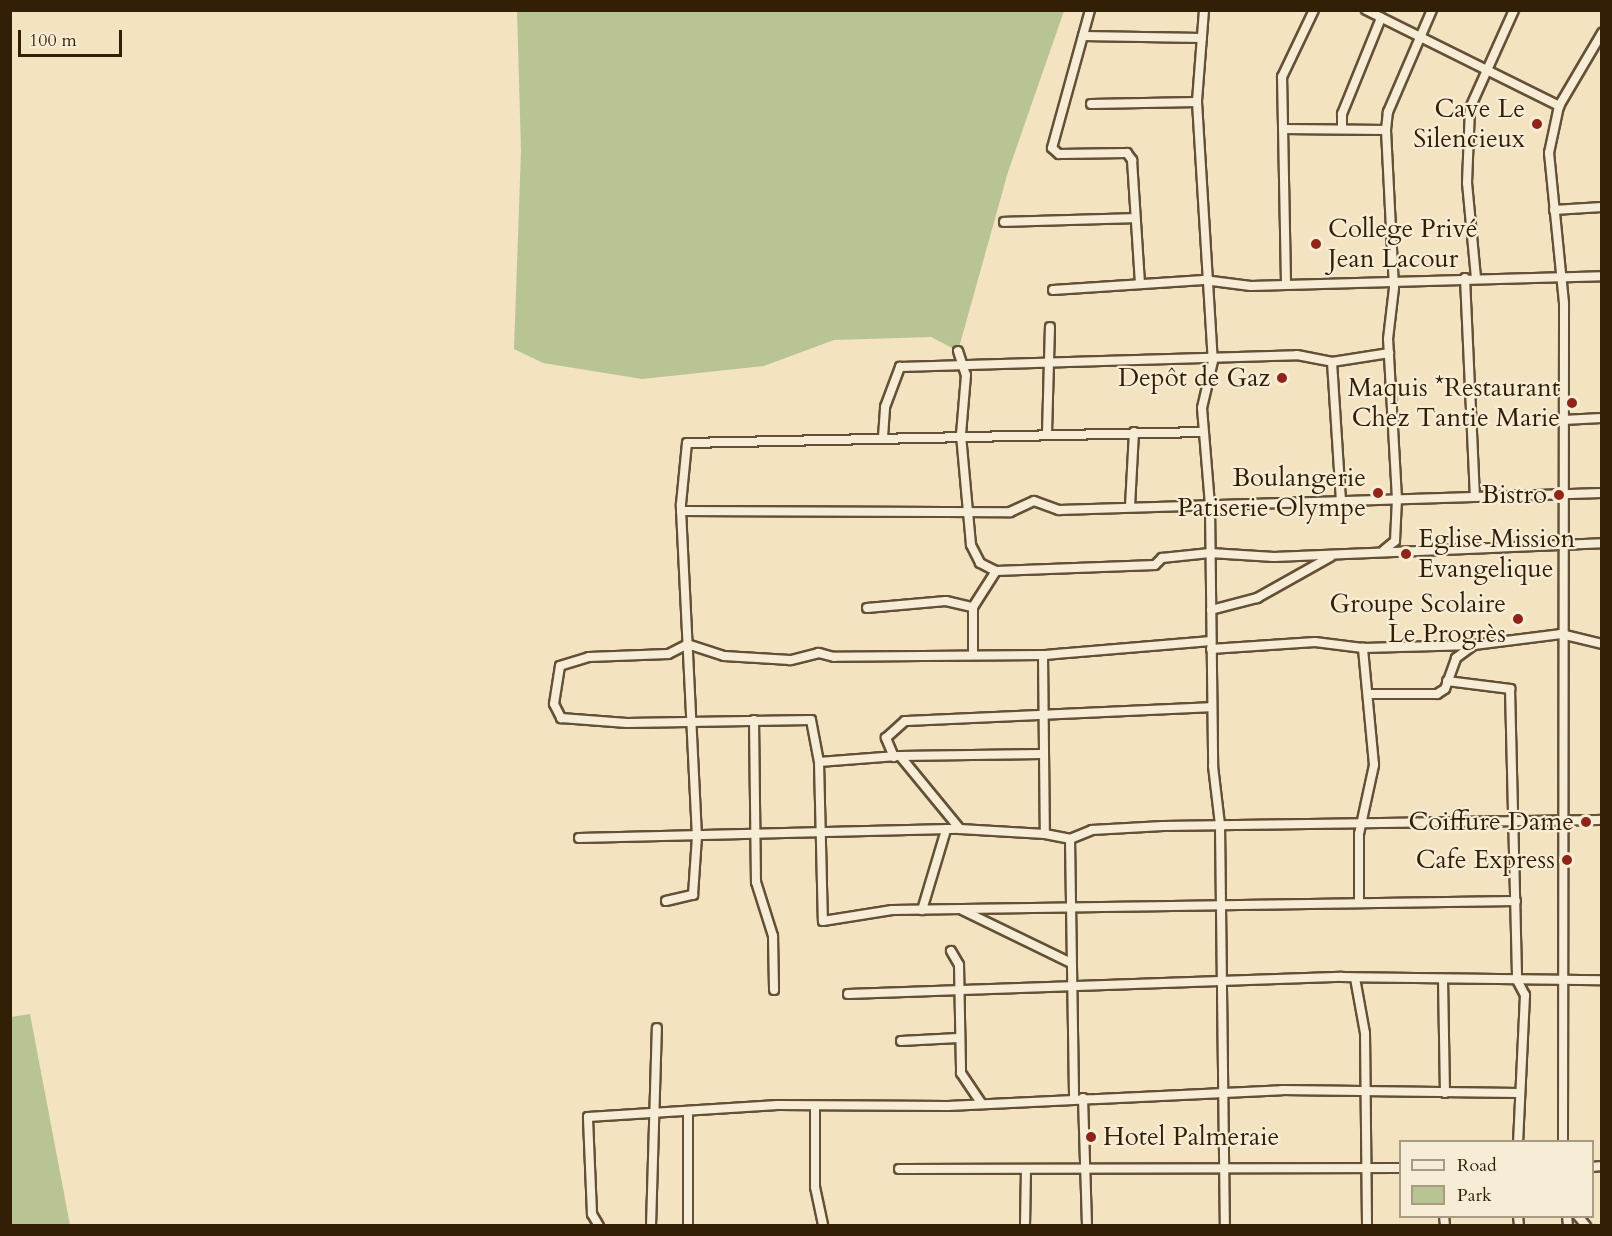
<!DOCTYPE html>
<html>
<head>
<meta charset="utf-8">
<style>
  body { margin:0 }
  #map { position:relative; width:1612px; height:1236px; overflow:hidden; background:#f3e3c1; font-family:Cardo,serif }
  div>[style] { position:absolute }
  .green>* { inset:0; background:#b9c494 }
  .roads { filter:drop-shadow(2px 0 #635035) drop-shadow(-2px 0 #635035) drop-shadow(0 2px #635035) drop-shadow(0 -2px #635035) }
  .minor>* { height:8px; margin:-4px; padding:0 4px; transform-origin:4px; border-radius:4px; background:#f7edd7 }
  .dots>* { width:16px; height:16px; translate:-50% -50%; box-sizing:border-box; border:3px solid #f7edd7; border-radius:50% }
  span { translate:-50% -50%; white-space:nowrap; text-align:center; line-height:1.15; -webkit-text-stroke:4.5px #f7edd7; paint-order:stroke }
  .poi-label { font-size:26px; color:#331f06 }
  .right { translate:-100% -50%; text-align:right }
  .left { translate:0 -50%; text-align:left }
  .frame { position:absolute; inset:0; border:12px solid #331f06; pointer-events:none }
  .legend { position:absolute; left:1399px; top:1140px; width:195px; height:78px; box-sizing:border-box; background:#f7edd7; border:2px solid #a99b83; margin:0; padding:8px 10px; list-style:none; font-size:18px; color:#331f06 }
  .legend li { display:flex; align-items:center; gap:12px; height:30px }
  .legend b { width:30px; border:2px solid #a99b83 }
  .scale { position:absolute; left:18px; top:30px; width:104px; height:27px; box-sizing:border-box; border:3px solid #331f06; border-top:0; padding-left:8px; font-size:18px; line-height:21px; white-space:nowrap; color:#331f06; -webkit-text-stroke:4px #f7edd7; paint-order:stroke }
</style>
</head>
<body>
<div id="map">
  <div class="green">
    <i style="clip-path:polygon(517px 11px,1064px 11px,1008px 172px,958px 351px,931px 337px,834px 340px,764px 366px,642px 379px,543px 363px,514px 349px,521px 151px)"></i>
    <i style="clip-path:polygon(30px 1014px,70px 1225px,11px 1225px,11px 1017px)"></i>
  </div>
  <div class="roads">
    <div class="minor">
      <i style="left:1090px;top:10px;width:143px;rotate:105.4deg"></i>
      <i style="left:1052px;top:148px;width:9px;rotate:41deg"></i>
      <i style="left:1059px;top:154px;width:68px;rotate:-0.8deg"></i>
      <i style="left:1127px;top:153px;width:9px;rotate:54deg"></i>
      <i style="left:1132px;top:160px;width:123px;rotate:86.3deg"></i>
      <i style="left:1204px;top:10px;width:92px;rotate:94.4deg"></i>
      <i style="left:1197px;top:102px;width:259px;rotate:86.5deg"></i>
      <i style="left:1213px;top:361px;width:48px;rotate:103.2deg"></i>
      <i style="left:1202px;top:408px;width:98px;rotate:85.3deg"></i>
      <i style="left:1210px;top:506px;width:260px;rotate:89.3deg"></i>
      <i style="left:1213px;top:766px;width:59px;rotate:83.2deg"></i>
      <i style="left:1220px;top:825px;width:401px;rotate:89.3deg"></i>
      <i style="left:1366px;top:10px;width:216px;rotate:26.4deg"></i>
      <i style="left:1083px;top:36px;width:119px;rotate:1deg"></i>
      <i style="left:1091px;top:104px;width:106px;rotate:-1.1deg"></i>
      <i style="left:1342px;top:127px;width:13px;rotate:-90deg"></i>
      <i style="left:1342px;top:114px;width:104px;rotate:-67.9deg"></i>
      <i style="left:1283px;top:129px;width:103px;rotate:0.6deg"></i>
      <i style="left:1554px;top:210px;width:48px;rotate:-3.6deg"></i>
      <i style="left:1004px;top:222px;width:131px;rotate:-1.7deg"></i>
      <i style="left:1465px;top:278px;width:218px;rotate:87.4deg"></i>
      <i style="left:1476px;top:278px;width:95px;rotate:-95.4deg"></i>
      <i style="left:1467px;top:183px;width:75px;rotate:-87.7deg"></i>
      <i style="left:1470px;top:108px;width:107px;rotate:-65.8deg"></i>
      <i style="left:1286px;top:283px;width:206px;rotate:-91.1deg"></i>
      <i style="left:1282px;top:77px;width:74px;rotate:-64.5deg"></i>
      <i style="left:1053px;top:290px;width:151px;rotate:-3.8deg"></i>
      <i style="left:1204px;top:280px;width:47px;rotate:7.3deg"></i>
      <i style="left:1251px;top:286px;width:351px;rotate:-1.6deg"></i>
      <i style="left:958px;top:351px;width:25px;rotate:72deg"></i>
      <i style="left:966px;top:375px;width:60px;rotate:94.8deg"></i>
      <i style="left:961px;top:435px;width:110px;rotate:84.8deg"></i>
      <i style="left:971px;top:545px;width:20px;rotate:63deg"></i>
      <i style="left:980px;top:563px;width:18px;rotate:27deg"></i>
      <i style="left:996px;top:571px;width:43px;rotate:122.6deg"></i>
      <i style="left:973px;top:607px;width:46px;rotate:90deg"></i>
      <i style="left:1332px;top:362px;width:138px;rotate:86.3deg"></i>
      <i style="left:1563px;top:420px;width:39px;rotate:-3deg"></i>
      <i style="left:1047px;top:433px;width:106px;rotate:-88.4deg"></i>
      <i style="left:883px;top:437px;width:30px;rotate:-86deg"></i>
      <i style="left:885px;top:407px;width:43px;rotate:-69.4deg"></i>
      <i style="left:900px;top:367px;width:397px;rotate:-1.7deg"></i>
      <i style="left:1297px;top:355px;width:36px;rotate:11deg"></i>
      <i style="left:1332px;top:362px;width:58px;rotate:-9deg"></i>
      <i style="left:1130px;top:506px;width:74px;rotate:-86.9deg"></i>
      <i style="left:681px;top:511px;width:329px;rotate:0.2deg"></i>
      <i style="left:1010px;top:512px;width:26px;rotate:-25deg"></i>
      <i style="left:1034px;top:501px;width:27px;rotate:20deg"></i>
      <i style="left:1059px;top:510px;width:543px;rotate:-1.79deg"></i>
      <i style="left:1384px;top:550px;width:14px;rotate:-39deg"></i>
      <i style="left:1395px;top:541px;width:42px;rotate:-87.3deg"></i>
      <i style="left:1397px;top:499px;width:160px;rotate:-93.2deg"></i>
      <i style="left:1388px;top:339px;width:51px;rotate:-83.3deg"></i>
      <i style="left:1394px;top:288px;width:158px;rotate:-92.9deg"></i>
      <i style="left:1386px;top:130px;width:18px;rotate:-84deg"></i>
      <i style="left:1388px;top:112px;width:111px;rotate:-66.7deg"></i>
      <i style="left:996px;top:571px;width:159px;rotate:-2.2deg"></i>
      <i style="left:1155px;top:565px;width:10px;rotate:-45deg"></i>
      <i style="left:1162px;top:558px;width:48px;rotate:-5.9deg"></i>
      <i style="left:1210px;top:553px;width:64px;rotate:3.6deg"></i>
      <i style="left:1274px;top:557px;width:328px;rotate:-2.4deg"></i>
      <i style="left:867px;top:608px;width:79px;rotate:-5.1deg"></i>
      <i style="left:946px;top:601px;width:28px;rotate:13deg"></i>
      <i style="left:1211px;top:610px;width:48px;rotate:-14.6deg"></i>
      <i style="left:1257px;top:598px;width:84px;rotate:-29.3deg"></i>
      <i style="left:1211px;top:641px;width:169px;rotate:175.2deg"></i>
      <i style="left:1043px;top:655px;width:209px;rotate:179.5deg"></i>
      <i style="left:834px;top:657px;width:16px;rotate:-165deg"></i>
      <i style="left:819px;top:653px;width:30px;rotate:166deg"></i>
      <i style="left:790px;top:660px;width:66px;rotate:-176.5deg"></i>
      <i style="left:724px;top:656px;width:38px;rotate:-162deg"></i>
      <i style="left:688px;top:644px;width:22px;rotate:153deg"></i>
      <i style="left:668px;top:654px;width:79px;rotate:177.8deg"></i>
      <i style="left:589px;top:657px;width:30px;rotate:163deg"></i>
      <i style="left:560px;top:666px;width:38px;rotate:99deg"></i>
      <i style="left:554px;top:704px;width:16px;rotate:63deg"></i>
      <i style="left:561px;top:718px;width:66px;rotate:4.3deg"></i>
      <i style="left:627px;top:723px;width:184px;rotate:-0.9deg"></i>
      <i style="left:811px;top:720px;width:43px;rotate:79.2deg"></i>
      <i style="left:819px;top:762px;width:159px;rotate:88.6deg"></i>
      <i style="left:823px;top:921px;width:70px;rotate:-9.1deg"></i>
      <i style="left:892px;top:910px;width:624px;rotate:-0.83deg"></i>
      <i style="left:1211px;top:649px;width:104px;rotate:-3.9deg"></i>
      <i style="left:1315px;top:642px;width:48px;rotate:7.1deg"></i>
      <i style="left:1363px;top:648px;width:111px;rotate:-1.5deg"></i>
      <i style="left:1474px;top:645px;width:88px;rotate:-7.2deg"></i>
      <i style="left:1561px;top:634px;width:42px;rotate:13.7deg"></i>
      <i style="left:1043px;top:655px;width:179px;rotate:89.4deg"></i>
      <i style="left:1045px;top:834px;width:25px;rotate:11deg"></i>
      <i style="left:1070px;top:839px;width:24px;rotate:-22deg"></i>
      <i style="left:1092px;top:830px;width:71px;rotate:-3.2deg"></i>
      <i style="left:1163px;top:826px;width:439px;rotate:-0.8deg"></i>
      <i style="left:1447px;top:681px;width:64px;rotate:7.2deg"></i>
      <i style="left:1510px;top:689px;width:291px;rotate:88.6deg"></i>
      <i style="left:1517px;top:980px;width:17px;rotate:62deg"></i>
      <i style="left:1525px;top:995px;width:147px;rotate:92.7deg"></i>
      <i style="left:1368px;top:694px;width:69px"></i>
      <i style="left:1437px;top:694px;width:9px;rotate:-32deg"></i>
      <i style="left:1445px;top:689px;width:33px;rotate:-70deg"></i>
      <i style="left:1456px;top:658px;width:22px;rotate:-36deg"></i>
      <i style="left:754px;top:720px;width:162px;rotate:89.3deg"></i>
      <i style="left:756px;top:882px;width:57px;rotate:72.5deg"></i>
      <i style="left:773px;top:936px;width:54px;rotate:88.9deg"></i>
      <i style="left:894px;top:757px;width:21px;rotate:-113deg"></i>
      <i style="left:886px;top:738px;width:25px;rotate:-42deg"></i>
      <i style="left:905px;top:721px;width:306px;rotate:-2.6deg"></i>
      <i style="left:819px;top:762px;width:78px;rotate:-4.4deg"></i>
      <i style="left:960px;top:829px;width:94px;rotate:-129.4deg"></i>
      <i style="left:900px;top:756px;width:142px;rotate:-0.8deg"></i>
      <i style="left:579px;top:838px;width:381px;rotate:-1.4deg"></i>
      <i style="left:960px;top:829px;width:85px;rotate:3.4deg"></i>
      <i style="left:1070px;top:839px;width:259px;rotate:89.1deg"></i>
      <i style="left:666px;top:901px;width:28px;rotate:-13deg"></i>
      <i style="left:693px;top:895px;width:58px;rotate:-86.1deg"></i>
      <i style="left:697px;top:837px;width:333px;rotate:-92.8deg"></i>
      <i style="left:681px;top:504px;width:61px;rotate:-84.4deg"></i>
      <i style="left:687px;top:443px;width:516px;rotate:-1.22deg"></i>
      <i style="left:1359px;top:903px;width:69px;rotate:-90deg"></i>
      <i style="left:1359px;top:834px;width:71px;rotate:-77.7deg"></i>
      <i style="left:1374px;top:765px;width:118px;rotate:-95.4deg"></i>
      <i style="left:922px;top:910px;width:84px;rotate:-73.3deg"></i>
      <i style="left:962px;top:910px;width:121px;rotate:25.9deg"></i>
      <i style="left:951px;top:951px;width:16px;rotate:60deg"></i>
      <i style="left:959px;top:965px;width:108px;rotate:88.9deg"></i>
      <i style="left:961px;top:1073px;width:37px;rotate:56deg"></i>
      <i style="left:1355px;top:978px;width:56px;rotate:79.7deg"></i>
      <i style="left:1365px;top:1033px;width:193px;rotate:89.4deg"></i>
      <i style="left:1443px;top:979px;width:114px;rotate:89deg"></i>
      <i style="left:848px;top:994px;width:494px;rotate:-2deg"></i>
      <i style="left:1342px;top:977px;width:260px;rotate:0.7deg"></i>
      <i style="left:901px;top:1041px;width:57px;rotate:-3deg"></i>
      <i style="left:1083px;top:1098px;width:128px;rotate:88.2deg"></i>
      <i style="left:815px;top:1106px;width:81px;rotate:90deg"></i>
      <i style="left:815px;top:1187px;width:40px;rotate:78deg"></i>
      <i style="left:688px;top:1113px;width:113px;rotate:90deg"></i>
      <i style="left:1563px;top:1142px;width:839px;rotate:-89.93deg"></i>
      <i style="left:1564px;top:303px;width:151px;rotate:-95.7deg"></i>
      <i style="left:1549px;top:153px;width:48px;rotate:-78deg"></i>
      <i style="left:1559px;top:106px;width:85px;rotate:-59.5deg"></i>
      <i style="left:1592px;top:1167px;width:10px;rotate:-6deg"></i>
      <i style="left:899px;top:1169px;width:501px;rotate:-0.11deg"></i>
      <i style="left:1444px;top:1216px;width:10px;rotate:84deg"></i>
      <i style="left:1518px;top:1216px;width:10px;rotate:84deg"></i>
      <i style="left:1567px;top:1216px;width:10px;rotate:84deg"></i>
      <i style="left:1578px;top:1216px;width:13px;rotate:51deg"></i>
      <i style="left:599px;top:1226px;width:14px;rotate:-120deg"></i>
      <i style="left:592px;top:1214px;width:97px;rotate:-92.4deg"></i>
      <i style="left:588px;top:1117px;width:190px;rotate:-3.6deg"></i>
      <i style="left:778px;top:1105px;width:170px;rotate:0.3deg"></i>
      <i style="left:948px;top:1106px;width:334px;rotate:-2.7deg"></i>
      <i style="left:1282px;top:1090px;width:237px;rotate:0.7deg"></i>
      <i style="left:651px;top:1226px;width:198px;rotate:-88.3deg"></i>
      <i style="left:1025px;top:1226px;width:57px;rotate:-89deg"></i>
    </div>
  </div>
  <div class="dots">
    <i style="left:1537px;top:124px;background:#8f2418"></i>
    <i style="left:1316px;top:244px;background:#8f2418"></i>
    <i style="left:1282px;top:378px;background:#8f2418"></i>
    <i style="left:1572px;top:403px;background:#8f2418"></i>
    <i style="left:1378px;top:493px;background:#8f2418"></i>
    <i style="left:1559px;top:495px;background:#8f2418"></i>
    <i style="left:1406px;top:554px;background:#8f2418"></i>
    <i style="left:1518px;top:619px;background:#8f2418"></i>
    <i style="left:1586px;top:822px;background:#8f2418"></i>
    <i style="left:1567px;top:860px;background:#8f2418"></i>
    <i style="left:1091px;top:1137px;background:#8f2418"></i>
  </div>
  <div class="poi-label">
    <span class="right" style="left:1525px;top:124px">Cave Le<br>Silencieux</span>
    <span class="left" style="left:1328px;top:244px">College Privé<br>Jean Lacour</span>
    <span class="right" style="left:1270px;top:378px">Depôt de Gaz</span>
    <span class="right" style="left:1560px;top:403px">Maquis *Restaurant<br>Chez Tantie Marie</span>
    <span class="right" style="left:1366px;top:493px">Boulangerie<br>Patiserie Olympe</span>
    <span class="right" style="left:1547px;top:495px">Bistro</span>
    <span class="left" style="left:1418px;top:554px">Eglise Mission<br>Evangelique</span>
    <span class="right" style="left:1506px;top:619px">Groupe Scolaire<br>Le Progrès</span>
    <span class="right" style="left:1574px;top:822px">Coiffure Dame</span>
    <span class="right" style="left:1555px;top:860px">Cafe Express</span>
    <span class="left" style="left:1103px;top:1137px">Hotel Palmeraie</span>
  </div>
  <div class="frame"></div>
  <ul class="legend">
  <li><b style="height:8px;background:#f7edd7"></b>Road</li>
  <li><b style="height:16px;background:#b9c494"></b>Park</li>
  </ul>
  <div class="scale">100 m</div>
</div>
</body>
</html>
